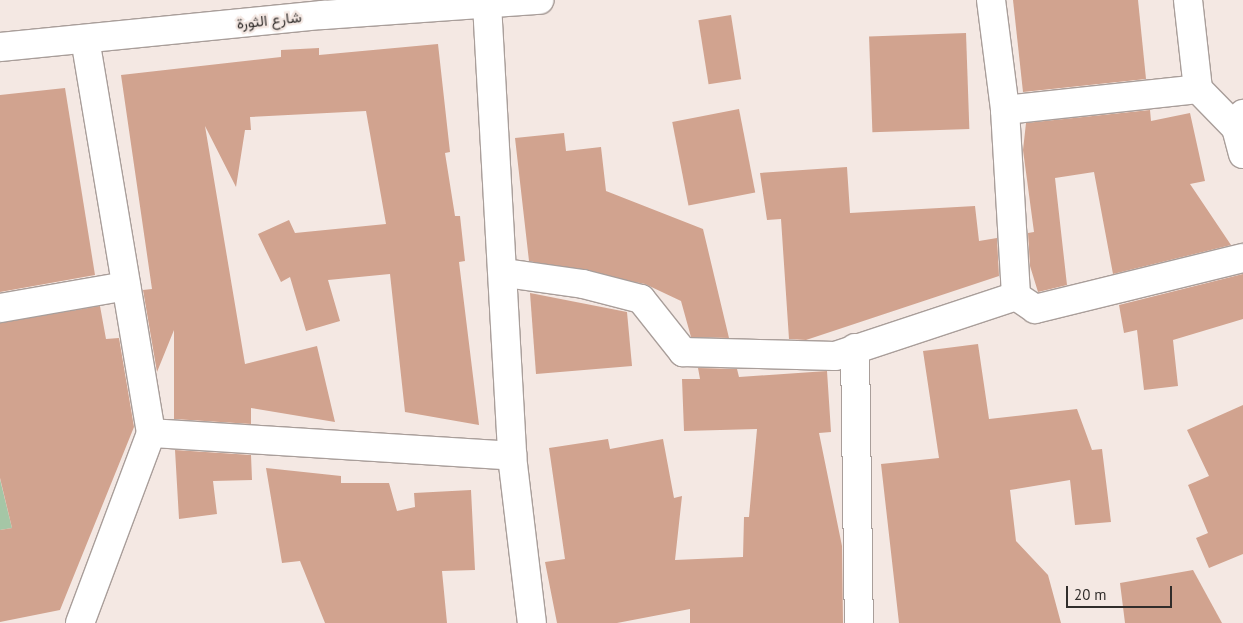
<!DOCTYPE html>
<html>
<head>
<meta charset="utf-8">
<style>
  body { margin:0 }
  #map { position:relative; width:1243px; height:623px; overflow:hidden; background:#f4e8e3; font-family:"PT Sans",Vazirmatn,sans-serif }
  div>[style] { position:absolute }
  .green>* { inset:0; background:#a5c6a6 }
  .building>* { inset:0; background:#d1a38f; transform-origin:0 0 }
  .roads { filter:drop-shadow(1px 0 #a99e9a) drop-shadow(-1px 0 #a99e9a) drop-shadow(0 1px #a99e9a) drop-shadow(0 -1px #a99e9a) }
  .minor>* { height:28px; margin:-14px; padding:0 14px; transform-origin:14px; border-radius:14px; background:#fff }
  .tertiary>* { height:28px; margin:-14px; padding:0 14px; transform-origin:14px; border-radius:14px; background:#fff }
  .secondary>* { height:28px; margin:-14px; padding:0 14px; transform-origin:14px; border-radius:14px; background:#fff }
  span { translate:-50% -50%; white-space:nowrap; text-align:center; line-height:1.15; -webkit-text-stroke:4.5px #f4e8e3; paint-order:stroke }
  .street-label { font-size:15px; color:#312d2b }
  .scale { position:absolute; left:1066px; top:586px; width:106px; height:22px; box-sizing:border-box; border:2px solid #312d2b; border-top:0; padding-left:6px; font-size:15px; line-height:18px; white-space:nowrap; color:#312d2b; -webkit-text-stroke:4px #f4e8e3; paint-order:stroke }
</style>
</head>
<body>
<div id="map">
  <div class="green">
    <i style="clip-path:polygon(0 479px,12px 528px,0 530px)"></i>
  </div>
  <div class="building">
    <i style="clip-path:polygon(1013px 0,1138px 0,1146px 79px,1023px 92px)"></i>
    <i style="left:731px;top:15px;width:65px;height:33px;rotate:81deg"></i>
    <i style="left:966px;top:33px;width:96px;height:97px;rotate:88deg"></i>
    <i style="clip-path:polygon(438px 44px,450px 152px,445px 153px,455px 216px,460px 216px,465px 261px,459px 262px,479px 425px,405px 412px,390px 274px,328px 280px,340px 321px,306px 331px,290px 277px,281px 282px,258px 234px,289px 220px,295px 233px,386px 224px,366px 111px,250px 117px,251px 130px,245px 130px,236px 187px,205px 126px,245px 364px,317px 346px,335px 422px,251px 408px,251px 424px,174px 419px,174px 330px,157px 372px,143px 290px,152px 289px,121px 75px,281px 57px,281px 50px,319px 48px,319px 55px)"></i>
    <i style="clip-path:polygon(65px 88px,95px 275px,0 292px,0 95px)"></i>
    <i style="left:739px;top:109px;width:85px;height:68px;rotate:79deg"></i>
    <i style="clip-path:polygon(1150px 110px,1151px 121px,1190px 113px,1205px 181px,1190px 184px,1231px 245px,1113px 274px,1094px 172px,1055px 178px,1067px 285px,1038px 292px,1030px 266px,1028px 233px,1034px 232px,1023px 150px,1026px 123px)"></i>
    <i style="clip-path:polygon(564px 133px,566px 151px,601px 147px,606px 191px,703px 229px,729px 338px,691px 337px,681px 301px,645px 284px,529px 261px,515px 138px)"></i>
    <i style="clip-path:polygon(847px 167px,850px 213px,975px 206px,979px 241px,997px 238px,999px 276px,806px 340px,789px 339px,781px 219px,767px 220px,760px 173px)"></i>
    <i style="clip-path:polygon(1243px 274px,1243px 319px,1173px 340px,1178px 386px,1144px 390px,1137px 330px,1124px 333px,1119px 305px)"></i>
    <i style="clip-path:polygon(530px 293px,627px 312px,632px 366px,536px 374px)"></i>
    <i style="clip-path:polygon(100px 306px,106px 339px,119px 338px,134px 427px,60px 610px,0 622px,0 530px,12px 528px,0 478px,0 323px)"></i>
    <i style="clip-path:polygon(978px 344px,989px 419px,1077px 409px,1092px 450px,1102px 449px,1111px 522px,1075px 525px,1070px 480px,1010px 490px,1016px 541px,1048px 575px,1061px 623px,899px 623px,881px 464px,939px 458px,923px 351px)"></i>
    <i style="clip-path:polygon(698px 368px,737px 369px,739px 377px,827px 371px,831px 432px,819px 433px,842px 546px,843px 623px,690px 623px,690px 609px,617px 623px,557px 623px,545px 562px,565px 559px,549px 448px,608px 439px,610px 449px,663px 439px,674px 498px,682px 496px,675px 560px,743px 557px,744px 517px,749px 517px,757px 429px,684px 431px,682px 379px,700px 379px)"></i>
    <i style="clip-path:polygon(1243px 405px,1243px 554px,1209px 568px,1196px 538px,1208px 533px,1188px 485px,1209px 476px,1187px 430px)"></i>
    <i style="clip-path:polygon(175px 450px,251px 455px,252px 480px,213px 481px,217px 514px,179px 519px)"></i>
    <i style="clip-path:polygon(266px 468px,341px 476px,341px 483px,389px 483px,397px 511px,415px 507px,414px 493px,471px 490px,475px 570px,442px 571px,447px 623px,325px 623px,300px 561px,282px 563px)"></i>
    <i style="clip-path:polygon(1193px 570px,1222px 623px,1125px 623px,1120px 583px)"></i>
  </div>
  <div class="roads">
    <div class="minor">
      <i style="left:991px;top:0;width:111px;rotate:82.7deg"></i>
      <i style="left:1005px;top:110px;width:186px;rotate:86.6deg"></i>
      <i style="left:1188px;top:0;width:90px;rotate:83.6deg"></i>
      <i style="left:1005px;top:110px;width:194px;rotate:-6.2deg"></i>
      <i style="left:1198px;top:89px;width:54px;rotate:45.7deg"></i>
      <i style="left:1236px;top:128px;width:16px;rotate:-63deg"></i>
      <i style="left:1236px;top:128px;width:27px;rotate:75deg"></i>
      <i style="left:505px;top:273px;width:79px;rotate:8deg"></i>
      <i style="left:583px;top:284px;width:60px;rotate:14.5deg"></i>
      <i style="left:641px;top:299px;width:68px;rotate:51.6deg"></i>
      <i style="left:683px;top:352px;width:152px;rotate:1.5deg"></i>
      <i style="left:835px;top:356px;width:191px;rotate:-18.3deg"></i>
      <i style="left:1016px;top:296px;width:23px;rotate:34deg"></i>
      <i style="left:1035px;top:309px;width:214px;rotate:-13.8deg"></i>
      <i style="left:0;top:308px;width:128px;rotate:-9.9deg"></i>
      <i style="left:855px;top:348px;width:275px;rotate:89.2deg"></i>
      <i style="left:151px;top:433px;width:362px;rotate:3.6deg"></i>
      <i style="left:80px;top:623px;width:203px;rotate:-69.5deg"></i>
      <i style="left:151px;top:433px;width:399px;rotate:-99.5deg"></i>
    </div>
    <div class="tertiary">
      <i style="left:487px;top:4px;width:453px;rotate:86.8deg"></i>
      <i style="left:512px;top:456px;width:168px;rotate:83.2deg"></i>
    </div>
    <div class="secondary">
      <i style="left:0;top:47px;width:325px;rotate:-5.7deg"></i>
      <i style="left:323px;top:15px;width:217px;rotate:-4deg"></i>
    </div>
  </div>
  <div class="street-label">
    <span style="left:269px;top:20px;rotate:-6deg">شارع الثورة</span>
  </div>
  <div class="scale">20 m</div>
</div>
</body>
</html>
